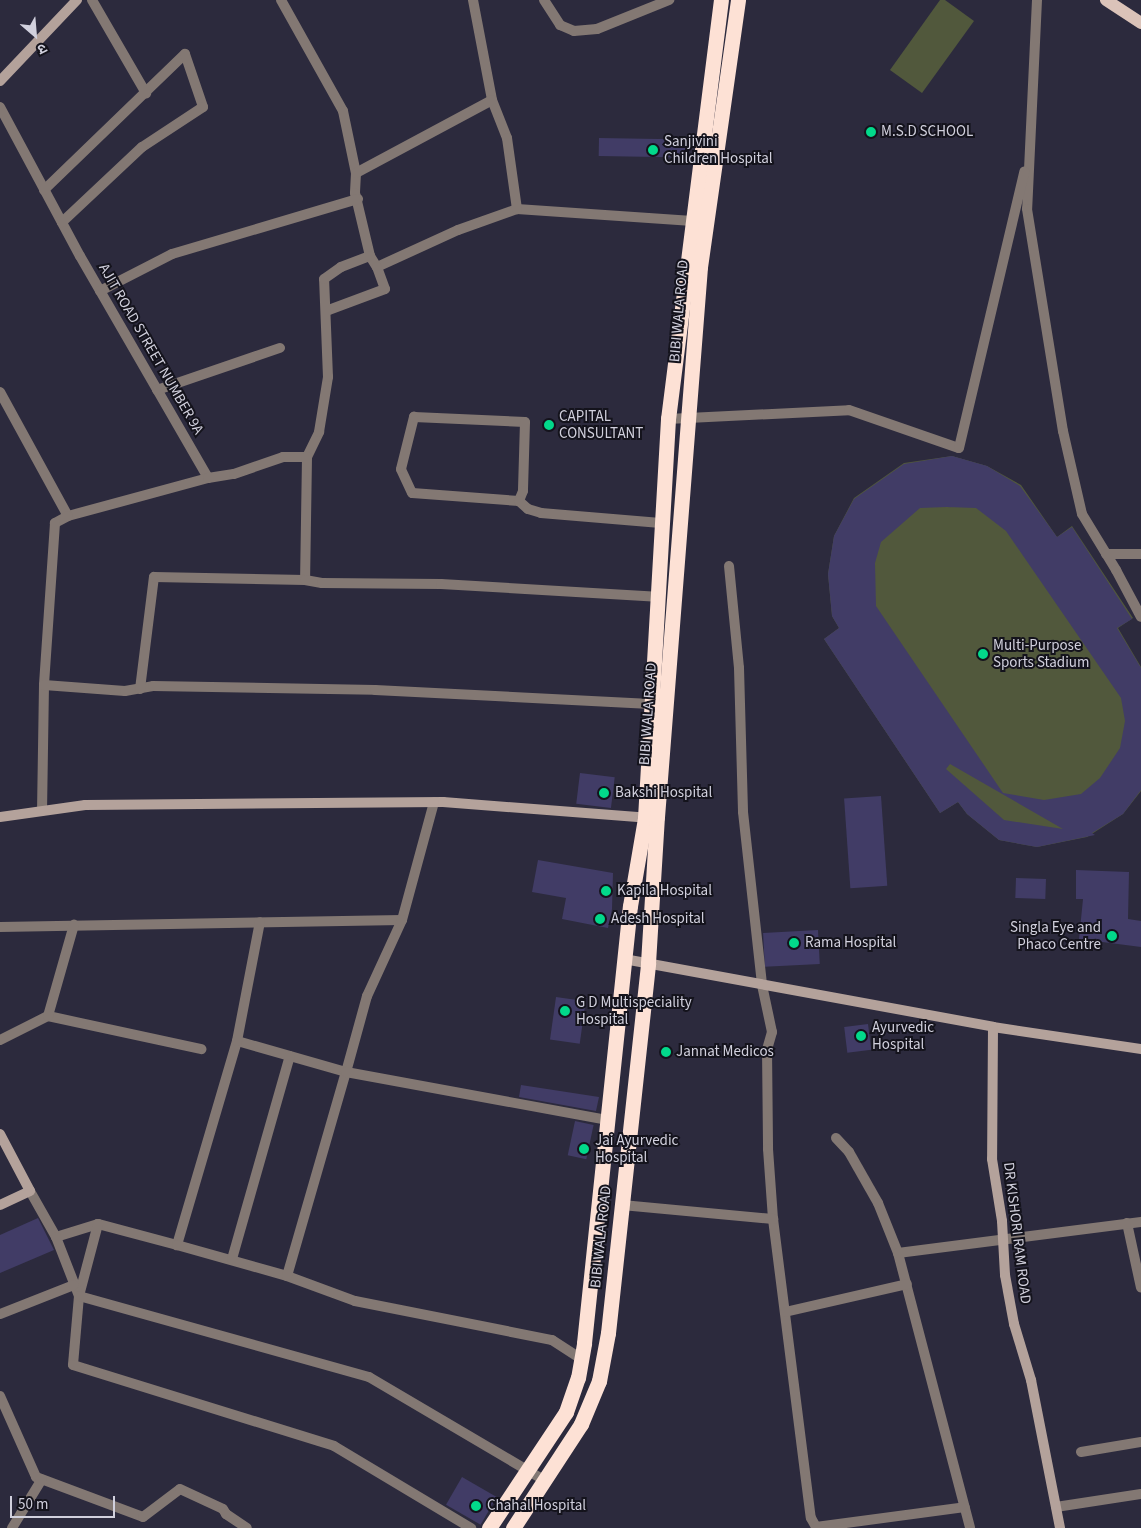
<!DOCTYPE html>
<html>
<head>
<meta charset="utf-8">
<style>
  body { margin:0 }
  #map { position:relative; width:1141px; height:1528px; overflow:hidden; background:#2c2a3d; font-family:"Source Sans 3","Noto Sans Devanagari",sans-serif }
  div>[style] { position:absolute }
  .green>* { inset:0; background:#51583c }
  .building>* { inset:0; background:#413c66; transform-origin:0 0 }
  .street>* { height:10px; margin:-5px; padding:0 5px; transform-origin:5px; border-radius:5px; background:#837873 }
  .secondary>* { height:10px; margin:-5px; padding:0 5px; transform-origin:5px; border-radius:5px; background:#b4a29b }
  .primary>* { height:12px; margin:-6px; padding:0 6px; transform-origin:6px; border-radius:6px; background:#dbc3b9 }
  .highway>* { height:15px; margin:-7.5px; padding:0 7.5px; transform-origin:7.5px; border-radius:7.5px; background:#fde1d5 }
  .dots>* { width:14px; height:14px; translate:-50% -50%; box-sizing:border-box; border:2px solid #14131c; border-radius:50% }
  span { translate:-50% -50%; white-space:nowrap; text-align:center; line-height:1.15; -webkit-text-stroke:4px #14131c; paint-order:stroke }
  .poi-label { font-size:15px; color:#d1d0dd }
  .left { translate:0 -50%; text-align:left }
  .right { translate:-100% -50%; text-align:right }
  .street-label { font-size:15px; color:#d1d0dd }
  .north { position:absolute; left:10px; top:10px; width:50px; height:50px; -webkit-text-stroke:4px #14131c; paint-order:stroke; rotate:153deg; font-size:14px; font-weight:700; line-height:20px; text-align:center; color:#d1d0dd }
  .north::after { content:''; display:block; margin:auto; width:18px; height:22px; background:#d1d0dd; clip-path:polygon(50% 0,100% 100%,50% 72%,0 100%) }
  .scale { position:absolute; left:10px; top:1496px; width:105px; height:22px; box-sizing:border-box; border:2px solid #d1d0dd; border-top:0; padding-left:6px; font-size:15px; line-height:18px; white-space:nowrap; color:#d1d0dd; -webkit-text-stroke:4px #14131c; paint-order:stroke }
</style>
</head>
<body>
<div id="map">
  <div class="green">
    <i style="clip-path:polygon(940px 0,945px 0,974px 21px,922px 93px,890px 70px)"></i>
    <i style="clip-path:polygon(952px 456px,987px 466px,1021px 485px,1057px 537px,1072px 526px,1133px 618px,1118px 628px,1141px 667px,1141px 791px,1123px 814px,1087px 837px,1037px 847px,999px 840px,967px 814px,958px 802px,940px 813px,824px 639px,839px 628px,832px 616px,828px 574px,834px 536px,854px 498px,904px 463px)"></i>
  </div>
  <div class="building">
    <i style="left:599px;top:138px;width:89px;height:18px;rotate:1deg"></i>
    <i style="clip-path:polygon(evenodd,952px 456px,987px 466px,1020px 486px,1057px 537px,1072px 527px,1132px 619px,1117px 628px,1141px 668px,1141px 790px,1123px 814px,1092px 833px,1095px 835px,1037px 847px,999px 840px,967px 814px,958px 802px,940px 813px,824px 639px,839px 628px,832px 616px,828px 574px,834px 536px,854px 499px,904px 464px,952px 456px,947px 507px,976px 508px,1006px 531px,1121px 698px,1125px 721px,1120px 748px,1100px 778px,1081px 794px,1044px 800px,1003px 793px,876px 606px,875px 563px,881px 542px,920px 508px,947px 507px,952px 456px,950px 764px,1004px 795px,1063px 829px,1004px 820px,946px 769px,950px 764px)"></i>
    <i style="left:580px;top:773px;width:35px;height:31px;rotate:7deg"></i>
    <i style="left:881px;top:796px;width:90px;height:37px;rotate:86deg"></i>
    <i style="clip-path:polygon(538px 860px,613px 873px,612px 909px,608px 928px,562px 919px,566px 898px,532px 892px)"></i>
    <i style="clip-path:polygon(1076px 870px,1129px 872px,1128px 919px,1141px 921px,1141px 947px,1079px 939px,1083px 899px,1076px 899px)"></i>
    <i style="left:1016px;top:878px;width:30px;height:20px;rotate:2deg"></i>
    <i style="left:818px;top:930px;width:34px;height:55px;rotate:87deg"></i>
    <i style="left:556px;top:997px;width:30px;height:43px;rotate:8deg"></i>
    <i style="left:868px;top:1024px;width:26px;height:24px;rotate:83deg"></i>
    <i style="clip-path:polygon(521px 1085px,599px 1097px,596px 1111px,519px 1097px)"></i>
    <i style="left:575px;top:1121px;width:19px;height:35px;rotate:12deg"></i>
    <i style="clip-path:polygon(38px 1218px,54px 1250px,0 1273px,0 1235px)"></i>
    <i style="left:462px;top:1477px;width:40px;height:32px;rotate:30deg"></i>
  </div>
  <div class="street">
    <i style="left:92px;top:0;width:108px;rotate:59.9deg"></i>
    <i style="left:281px;top:0;width:127px;rotate:60.8deg"></i>
    <i style="left:343px;top:111px;width:63px;rotate:78.2deg"></i>
    <i style="left:356px;top:173px;width:20px;rotate:93deg"></i>
    <i style="left:355px;top:193px;width:65px;rotate:76.6deg"></i>
    <i style="left:370px;top:256px;width:13px;rotate:58deg"></i>
    <i style="left:377px;top:267px;width:89px;rotate:-24.6deg"></i>
    <i style="left:458px;top:230px;width:63px;rotate:-19.6deg"></i>
    <i style="left:517px;top:209px;width:176px;rotate:3.9deg"></i>
    <i style="left:473px;top:0;width:102px;rotate:79.2deg"></i>
    <i style="left:492px;top:100px;width:41px;rotate:68.5deg"></i>
    <i style="left:507px;top:138px;width:72px;rotate:82deg"></i>
    <i style="left:544px;top:0;width:30px;rotate:57deg"></i>
    <i style="left:560px;top:25px;width:15px;rotate:23deg"></i>
    <i style="left:574px;top:31px;width:23px;rotate:-5deg"></i>
    <i style="left:597px;top:29px;width:78px;rotate:-21.9deg"></i>
    <i style="left:1037px;top:0;width:209px;rotate:92.7deg"></i>
    <i style="left:1027px;top:209px;width:225px;rotate:80.8deg"></i>
    <i style="left:1063px;top:431px;width:85px;rotate:77.1deg"></i>
    <i style="left:1082px;top:514px;width:66px;rotate:58.7deg"></i>
    <i style="left:1116px;top:570px;width:53px;rotate:62deg"></i>
    <i style="left:0;top:107px;width:169px;rotate:61.8deg"></i>
    <i style="left:80px;top:256px;width:256px;rotate:60deg"></i>
    <i style="left:208px;top:478px;width:145px;rotate:164.8deg"></i>
    <i style="left:356px;top:173px;width:154px;rotate:-28.2deg"></i>
    <i style="left:44px;top:190px;width:196px;rotate:-44deg"></i>
    <i style="left:185px;top:54px;width:56px;rotate:71.2deg"></i>
    <i style="left:203px;top:107px;width:73px;rotate:146.7deg"></i>
    <i style="left:142px;top:147px;width:110px;rotate:136.8deg"></i>
    <i style="left:100px;top:291px;width:81px;rotate:-27.2deg"></i>
    <i style="left:172px;top:254px;width:194px;rotate:-16.5deg"></i>
    <i style="left:326px;top:311px;width:63px;rotate:-20.4deg"></i>
    <i style="left:385px;top:289px;width:23px;rotate:-110deg"></i>
    <i style="left:157px;top:390px;width:130px;rotate:-18.9deg"></i>
    <i style="left:0;top:392px;width:141px;rotate:61.3deg"></i>
    <i style="left:68px;top:516px;width:15px;rotate:152deg"></i>
    <i style="left:55px;top:523px;width:162px;rotate:93.9deg"></i>
    <i style="left:44px;top:685px;width:126px;rotate:90.9deg"></i>
    <i style="left:668px;top:419px;width:181px;rotate:-2.8deg"></i>
    <i style="left:849px;top:410px;width:116px;rotate:19.1deg"></i>
    <i style="left:959px;top:448px;width:284px;rotate:-76.7deg"></i>
    <i style="left:307px;top:457px;width:28px;rotate:-64deg"></i>
    <i style="left:319px;top:432px;width:56px;rotate:-80.7deg"></i>
    <i style="left:328px;top:377px;width:98px;rotate:-92.3deg"></i>
    <i style="left:324px;top:279px;width:21px;rotate:-35deg"></i>
    <i style="left:341px;top:267px;width:31px;rotate:-21deg"></i>
    <i style="left:208px;top:478px;width:26px;rotate:-9deg"></i>
    <i style="left:234px;top:474px;width:52px;rotate:-19.1deg"></i>
    <i style="left:283px;top:457px;width:24px"></i>
    <i style="left:307px;top:457px;width:123px;rotate:90.9deg"></i>
    <i style="left:519px;top:501px;width:107px;rotate:-175.7deg"></i>
    <i style="left:412px;top:493px;width:26px;rotate:-115deg"></i>
    <i style="left:401px;top:469px;width:54px;rotate:-76deg"></i>
    <i style="left:414px;top:417px;width:111px;rotate:2.6deg"></i>
    <i style="left:525px;top:422px;width:69px;rotate:91.7deg"></i>
    <i style="left:523px;top:491px;width:11px;rotate:112deg"></i>
    <i style="left:519px;top:501px;width:12px;rotate:42deg"></i>
    <i style="left:528px;top:509px;width:14px;rotate:17deg"></i>
    <i style="left:541px;top:513px;width:120px;rotate:4.8deg"></i>
    <i style="left:1106px;top:554px;width:35px"></i>
    <i style="left:729px;top:566px;width:102px;rotate:84.4deg"></i>
    <i style="left:739px;top:668px;width:144px;rotate:88.4deg"></i>
    <i style="left:743px;top:812px;width:174px;rotate:83.7deg"></i>
    <i style="left:762px;top:985px;width:48px;rotate:78deg"></i>
    <i style="left:772px;top:1032px;width:18px;rotate:106deg"></i>
    <i style="left:767px;top:1049px;width:100px;rotate:89.4deg"></i>
    <i style="left:768px;top:1149px;width:70px;rotate:85.9deg"></i>
    <i style="left:773px;top:1219px;width:301px;rotate:82.8deg"></i>
    <i style="left:811px;top:1518px;width:10px;rotate:61deg"></i>
    <i style="left:816px;top:1527px;width:150px;rotate:-7.6deg"></i>
    <i style="left:44px;top:685px;width:81px;rotate:4.2deg"></i>
    <i style="left:125px;top:691px;width:28px;rotate:-10deg"></i>
    <i style="left:153px;top:686px;width:222px;rotate:1deg"></i>
    <i style="left:375px;top:690px;width:276px;rotate:2.9deg"></i>
    <i style="left:140px;top:689px;width:113px;rotate:-82.9deg"></i>
    <i style="left:154px;top:577px;width:151px;rotate:1.1deg"></i>
    <i style="left:305px;top:580px;width:17px;rotate:10deg"></i>
    <i style="left:322px;top:583px;width:119px;rotate:0.5deg"></i>
    <i style="left:441px;top:584px;width:216px;rotate:3.4deg"></i>
    <i style="left:402px;top:920px;width:122px;rotate:-74.8deg"></i>
    <i style="left:0;top:927px;width:402px;rotate:-1deg"></i>
    <i style="left:402px;top:920px;width:84px;rotate:114.7deg"></i>
    <i style="left:367px;top:996px;width:79px;rotate:105.4deg"></i>
    <i style="left:346px;top:1072px;width:113px;rotate:-164.1deg"></i>
    <i style="left:237px;top:1041px;width:213px;rotate:106.4deg"></i>
    <i style="left:177px;top:1245px;width:82px;rotate:-165.1deg"></i>
    <i style="left:98px;top:1224px;width:44px;rotate:162.8deg"></i>
    <i style="left:56px;top:1237px;width:53px;rotate:-119.5deg"></i>
    <i style="left:48px;top:1016px;width:157px;rotate:12.2deg"></i>
    <i style="left:0;top:1040px;width:54px;rotate:-26.6deg"></i>
    <i style="left:48px;top:1016px;width:95px;rotate:-74.1deg"></i>
    <i style="left:237px;top:1041px;width:121px;rotate:-79.1deg"></i>
    <i style="left:836px;top:1138px;width:19px;rotate:47deg"></i>
    <i style="left:849px;top:1152px;width:59px;rotate:60.4deg"></i>
    <i style="left:878px;top:1203px;width:54px;rotate:68.2deg"></i>
    <i style="left:898px;top:1253px;width:284px;rotate:75.3deg"></i>
    <i style="left:622px;top:1205px;width:152px;rotate:5.3deg"></i>
    <i style="left:1127px;top:1223px;width:66px;rotate:77.8deg"></i>
    <i style="left:98px;top:1224px;width:74px;rotate:104.8deg"></i>
    <i style="left:79px;top:1296px;width:69px;rotate:95deg"></i>
    <i style="left:73px;top:1365px;width:273px;rotate:17.2deg"></i>
    <i style="left:334px;top:1446px;width:160px;rotate:30.9deg"></i>
    <i style="left:56px;top:1237px;width:63px;rotate:68.7deg"></i>
    <i style="left:79px;top:1296px;width:301px;rotate:15.6deg"></i>
    <i style="left:369px;top:1377px;width:203px;rotate:30.5deg"></i>
    <i style="left:177px;top:1245px;width:114px;rotate:15.7deg"></i>
    <i style="left:287px;top:1276px;width:72px;rotate:20.2deg"></i>
    <i style="left:355px;top:1301px;width:201px;rotate:11.2deg"></i>
    <i style="left:552px;top:1340px;width:35px;rotate:33deg"></i>
    <i style="left:898px;top:1253px;width:245px;rotate:-7.3deg"></i>
    <i style="left:232px;top:1259px;width:211px;rotate:-74.1deg"></i>
    <i style="left:287px;top:1276px;width:212px;rotate:-73.9deg"></i>
    <i style="left:346px;top:1072px;width:265px;rotate:10.4deg"></i>
    <i style="left:785px;top:1312px;width:125px;rotate:-12.9deg"></i>
    <i style="left:0;top:1314px;width:79px;rotate:-21.4deg"></i>
    <i style="left:0;top:1396px;width:89px;rotate:66deg"></i>
    <i style="left:36px;top:1477px;width:114px;rotate:20.5deg"></i>
    <i style="left:143px;top:1517px;width:46px;rotate:-37.1deg"></i>
    <i style="left:180px;top:1489px;width:47px;rotate:24.9deg"></i>
    <i style="left:223px;top:1509px;width:6px;rotate:59deg"></i>
    <i style="left:226px;top:1514px;width:25px;rotate:34deg"></i>
    <i style="left:1081px;top:1452px;width:61px;rotate:-9.5deg"></i>
    <i style="left:1056px;top:1507px;width:86px;rotate:-8.7deg"></i>
    <i style="left:12px;top:1528px;width:57px;rotate:-58.5deg"></i>
  </div>
  <div class="secondary">
    <i style="left:0;top:81px;width:112px;rotate:-46.5deg"></i>
    <i style="left:0;top:817px;width:86px;rotate:-8deg"></i>
    <i style="left:85px;top:805px;width:358px;rotate:-0.5deg"></i>
    <i style="left:443px;top:802px;width:208px;rotate:4.4deg"></i>
    <i style="left:624px;top:959px;width:375px;rotate:10.4deg"></i>
    <i style="left:993px;top:1027px;width:150px;rotate:8.5deg"></i>
    <i style="left:993px;top:1027px;width:132px;rotate:90.4deg"></i>
    <i style="left:992px;top:1159px;width:63px;rotate:80.8deg"></i>
    <i style="left:1002px;top:1221px;width:54px;rotate:86.8deg"></i>
    <i style="left:1005px;top:1275px;width:50px;rotate:79.6deg"></i>
    <i style="left:1014px;top:1324px;width:59px;rotate:73.1deg"></i>
    <i style="left:1031px;top:1380px;width:151px;rotate:78.9deg"></i>
    <i style="left:0;top:1134px;width:64px;rotate:62.2deg"></i>
    <i style="left:30px;top:1191px;width:33px;rotate:155deg"></i>
  </div>
  <div class="primary">
    <i style="left:1106px;top:0;width:42px;rotate:33.3deg"></i>
  </div>
  <div class="highway">
    <i style="left:489px;top:1528px;width:139px;rotate:-56.4deg"></i>
    <i style="left:566px;top:1412px;width:36px;rotate:-71deg"></i>
    <i style="left:578px;top:1378px;width:36px;rotate:-80deg"></i>
    <i style="left:584px;top:1343px;width:439px;rotate:-84deg"></i>
    <i style="left:630px;top:906px;width:89px;rotate:-80.3deg"></i>
    <i style="left:645px;top:818px;width:400px;rotate:-86.7deg"></i>
    <i style="left:668px;top:419px;width:422px;rotate:-82.8deg"></i>
    <i style="left:513px;top:1528px;width:124px;rotate:-56.8deg"></i>
    <i style="left:581px;top:1424px;width:47px;rotate:-67.3deg"></i>
    <i style="left:599px;top:1381px;width:49px;rotate:-79.4deg"></i>
    <i style="left:608px;top:1333px;width:372px;rotate:-83.8deg"></i>
    <i style="left:648px;top:963px;width:146px;rotate:-86.5deg"></i>
    <i style="left:657px;top:817px;width:552px;rotate:-85.53deg"></i>
    <i style="left:700px;top:267px;width:270px;rotate:-81.9deg"></i>
  </div>
  <div class="dots">
    <i style="left:871px;top:132px;background:#02d98b"></i>
    <i style="left:653px;top:150px;background:#02d98b"></i>
    <i style="left:549px;top:425px;background:#02d98b"></i>
    <i style="left:983px;top:654px;background:#02d98b"></i>
    <i style="left:604px;top:793px;background:#02d98b"></i>
    <i style="left:606px;top:891px;background:#02d98b"></i>
    <i style="left:600px;top:919px;background:#02d98b"></i>
    <i style="left:1112px;top:936px;background:#02d98b"></i>
    <i style="left:794px;top:943px;background:#02d98b"></i>
    <i style="left:565px;top:1011px;background:#02d98b"></i>
    <i style="left:861px;top:1036px;background:#02d98b"></i>
    <i style="left:666px;top:1052px;background:#02d98b"></i>
    <i style="left:584px;top:1149px;background:#02d98b"></i>
    <i style="left:476px;top:1506px;background:#02d98b"></i>
  </div>
  <div class="poi-label">
    <span class="left" style="left:881px;top:132px">M.S.D SCHOOL</span>
    <span class="left" style="left:664px;top:150px">Sanjivini<br>Children Hospital</span>
    <span class="left" style="left:559px;top:425px">CAPITAL<br>CONSULTANT</span>
    <span class="left" style="left:993px;top:654px">Multi-Purpose<br>Sports Stadium</span>
    <span class="left" style="left:615px;top:793px">Bakshi Hospital</span>
    <span class="left" style="left:617px;top:891px">Kapila Hospital</span>
    <span class="left" style="left:611px;top:919px">Adesh Hospital</span>
    <span class="right" style="left:1101px;top:936px">Singla Eye and<br>Phaco Centre</span>
    <span class="left" style="left:805px;top:943px">Rama Hospital</span>
    <span class="left" style="left:576px;top:1011px">G D Multispeciality<br>Hospital</span>
    <span class="left" style="left:872px;top:1036px">Ayurvedic<br>Hospital</span>
    <span class="left" style="left:676px;top:1052px">Jannat Medicos</span>
    <span class="left" style="left:595px;top:1149px">Jai Ayurvedic<br>Hospital</span>
    <span class="left" style="left:487px;top:1506px">Chahal Hospital</span>
  </div>
  <div class="street-label">
    <span style="left:679px;top:311px;rotate:-85deg">BIBI WALA ROAD</span>
    <span style="left:151px;top:349px;rotate:60deg">AJIT ROAD STREET NUMBER 9A</span>
    <span style="left:648px;top:714px;rotate:-86deg">BIBI WALA ROAD</span>
    <span style="left:1017px;top:1233px;rotate:83deg">DR KISHORI RAM ROAD</span>
    <span style="left:601px;top:1237px;rotate:-84deg">BIBI WALA ROAD</span>
  </div>
  <div class="north">उ</div>
  <div class="scale">50 m</div>
</div>
</body>
</html>
